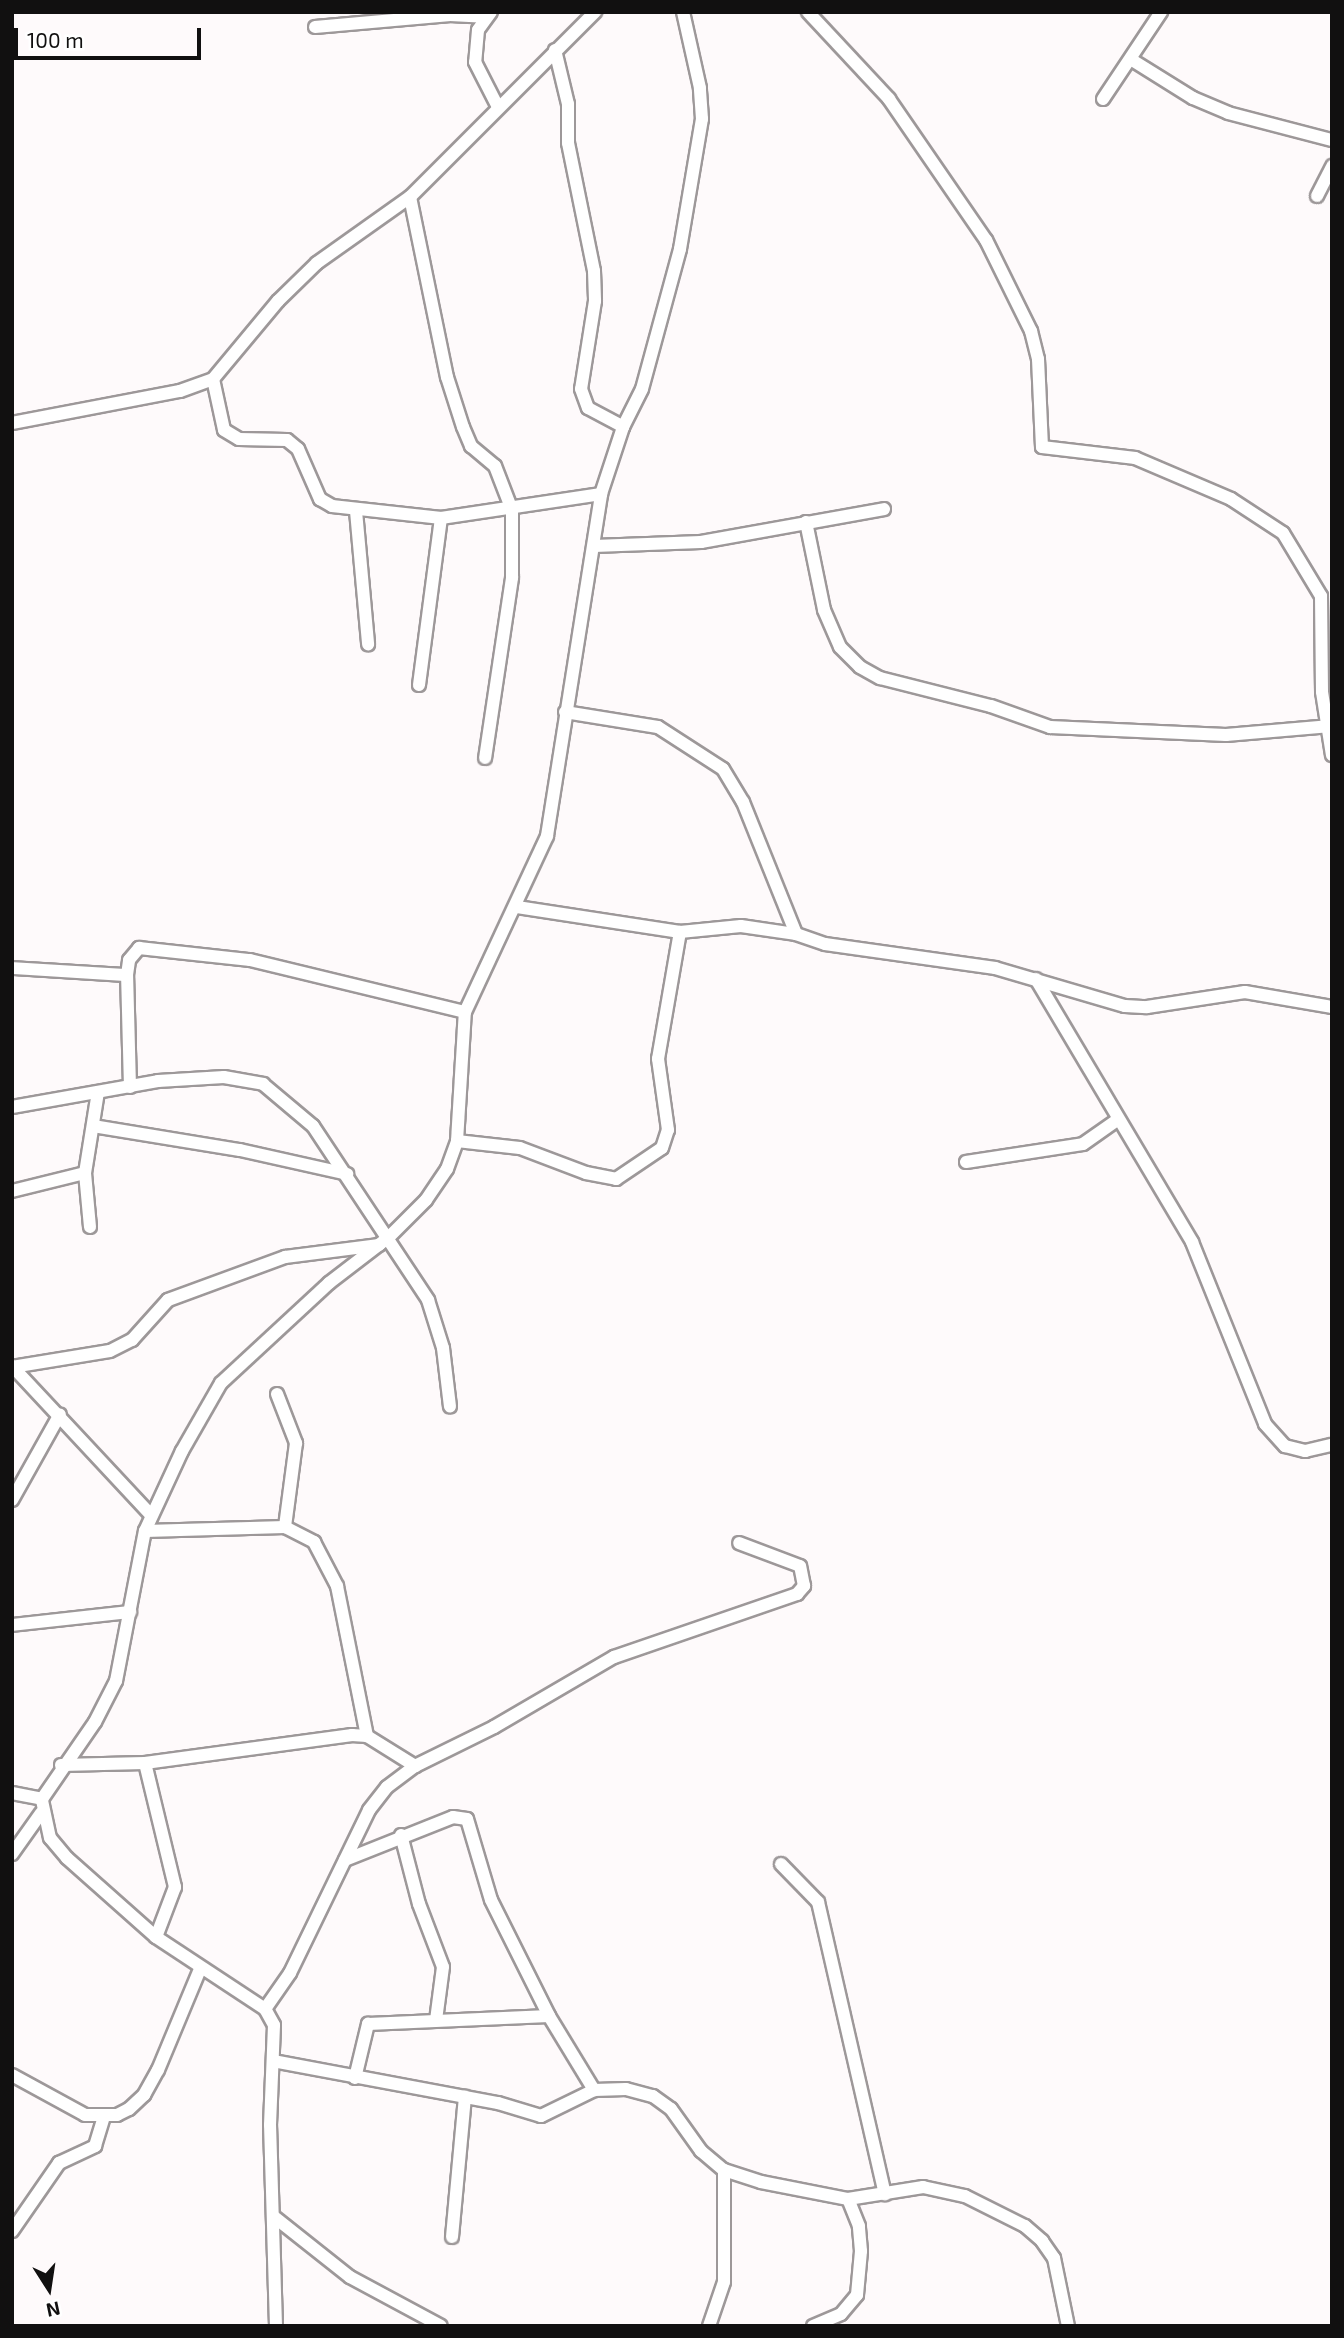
<!DOCTYPE html>
<html>
<head>
<meta charset="utf-8">
<style>
  body { margin:0 }
  #map { position:relative; width:1344px; height:2338px; overflow:hidden; background:#fefafb; font-family:"Exo 2",sans-serif }
  div>[style] { position:absolute }
  .roads { filter:drop-shadow(2px 0 #9d9899) drop-shadow(-2px 0 #9d9899) drop-shadow(0 2px #9d9899) drop-shadow(0 -2px #9d9899) }
  .minor>* { height:12px; margin:-6px; padding:0 6px; transform-origin:6px; border-radius:6px; background:#fff }
  span { translate:-50% -50%; white-space:nowrap; text-align:center; line-height:1.15; -webkit-text-stroke:7px #fff; paint-order:stroke }
  .frame { position:absolute; inset:0; border:14px solid #111010; pointer-events:none }
  .north { position:absolute; left:14px; top:2254px; width:70px; height:70px; -webkit-text-stroke:5px #fff; paint-order:stroke; rotate:168deg; font-size:19px; font-weight:700; line-height:28px; text-align:center; color:#111010 }
  .north::after { content:''; display:block; margin:auto; width:24px; height:32px; background:#111010; clip-path:polygon(50% 0,100% 100%,50% 72%,0 100%) }
  .scale { position:absolute; left:14px; top:28px; width:187px; height:32px; box-sizing:border-box; border:4px solid #111010; border-top:0; padding-left:9px; font-size:21px; line-height:24px; white-space:nowrap; color:#111010; -webkit-text-stroke:5px #fff; paint-order:stroke }
</style>
</head>
<body>
<div id="map">
  <div class="roads">
    <div class="minor">
      <i style="left:491px;top:12px;width:22px;rotate:126deg"></i>
      <i style="left:478px;top:30px;width:32px;rotate:95deg"></i>
      <i style="left:475px;top:62px;width:51px;rotate:62.9deg"></i>
      <i style="left:808px;top:12px;width:119px;rotate:47deg"></i>
      <i style="left:889px;top:99px;width:171px;rotate:55.5deg"></i>
      <i style="left:986px;top:240px;width:102px;rotate:63.7deg"></i>
      <i style="left:1031px;top:331px;width:29px;rotate:76deg"></i>
      <i style="left:1038px;top:359px;width:88px;rotate:87.4deg"></i>
      <i style="left:1042px;top:447px;width:94px;rotate:6.7deg"></i>
      <i style="left:1135px;top:458px;width:104px;rotate:23.1deg"></i>
      <i style="left:1231px;top:499px;width:62px;rotate:33.2deg"></i>
      <i style="left:1283px;top:533px;width:74px;rotate:58.9deg"></i>
      <i style="left:1321px;top:596px;width:96px;rotate:89.4deg"></i>
      <i style="left:1322px;top:692px;width:64px;rotate:81deg"></i>
      <i style="left:315px;top:27px;width:136px;rotate:-5.1deg"></i>
      <i style="left:450px;top:15px;width:34px;rotate:3deg"></i>
      <i style="left:555px;top:50px;width:56px;rotate:76.5deg"></i>
      <i style="left:568px;top:104px;width:39px;rotate:90deg"></i>
      <i style="left:568px;top:143px;width:131px;rotate:78.5deg"></i>
      <i style="left:594px;top:271px;width:30px;rotate:88deg"></i>
      <i style="left:595px;top:301px;width:89px;rotate:99deg"></i>
      <i style="left:581px;top:389px;width:20px;rotate:70deg"></i>
      <i style="left:588px;top:408px;width:40px;rotate:28deg"></i>
      <i style="left:1132px;top:60px;width:72px;rotate:31.9deg"></i>
      <i style="left:1193px;top:98px;width:38px;rotate:23deg"></i>
      <i style="left:1228px;top:113px;width:107px;rotate:14.6deg"></i>
      <i style="left:1103px;top:99px;width:105px;rotate:-56.3deg"></i>
      <i style="left:1317px;top:196px;width:34px;rotate:-63deg"></i>
      <i style="left:410px;top:197px;width:184px;rotate:78.4deg"></i>
      <i style="left:447px;top:377px;width:52px;rotate:72.3deg"></i>
      <i style="left:463px;top:427px;width:21px;rotate:67deg"></i>
      <i style="left:471px;top:446px;width:31px;rotate:40deg"></i>
      <i style="left:495px;top:466px;width:47px;rotate:68.9deg"></i>
      <i style="left:512px;top:510px;width:68px;rotate:90deg"></i>
      <i style="left:512px;top:578px;width:182px;rotate:98.5deg"></i>
      <i style="left:213px;top:379px;width:52px;rotate:77.8deg"></i>
      <i style="left:224px;top:430px;width:17px;rotate:31deg"></i>
      <i style="left:239px;top:439px;width:48px;rotate:1.2deg"></i>
      <i style="left:287px;top:440px;width:14px;rotate:39deg"></i>
      <i style="left:298px;top:449px;width:55px;rotate:66.3deg"></i>
      <i style="left:320px;top:499px;width:14px;rotate:30deg"></i>
      <i style="left:332px;top:506px;width:110px;rotate:6.3deg"></i>
      <i style="left:441px;top:518px;width:162px;rotate:-8.5deg"></i>
      <i style="left:12px;top:423px;width:171px;rotate:-10.8deg"></i>
      <i style="left:180px;top:391px;width:35px;rotate:-20deg"></i>
      <i style="left:213px;top:379px;width:102px;rotate:-50.2deg"></i>
      <i style="left:278px;top:301px;width:54px;rotate:-44.3deg"></i>
      <i style="left:317px;top:263px;width:114px;rotate:-35.4deg"></i>
      <i style="left:410px;top:197px;width:262px;rotate:-45deg"></i>
      <i style="left:356px;top:511px;width:134px;rotate:84.8deg"></i>
      <i style="left:806px;top:522px;width:90px;rotate:78.4deg"></i>
      <i style="left:824px;top:610px;width:40px;rotate:66.6deg"></i>
      <i style="left:840px;top:647px;width:28px;rotate:45deg"></i>
      <i style="left:860px;top:667px;width:23px;rotate:29deg"></i>
      <i style="left:880px;top:678px;width:114px;rotate:14.2deg"></i>
      <i style="left:991px;top:706px;width:63px;rotate:19.6deg"></i>
      <i style="left:1050px;top:727px;width:176px;rotate:2.6deg"></i>
      <i style="left:1226px;top:735px;width:105px;rotate:-4.9deg"></i>
      <i style="left:594px;top:546px;width:107px;rotate:-2.1deg"></i>
      <i style="left:701px;top:542px;width:186px;rotate:-10.2deg"></i>
      <i style="left:419px;top:685px;width:168px;rotate:-82.5deg"></i>
      <i style="left:565px;top:712px;width:94px;rotate:9.2deg"></i>
      <i style="left:658px;top:727px;width:77px;rotate:32.9deg"></i>
      <i style="left:723px;top:769px;width:39px;rotate:59deg"></i>
      <i style="left:743px;top:802px;width:142px;rotate:68.1deg"></i>
      <i style="left:517px;top:907px;width:165px;rotate:8.7deg"></i>
      <i style="left:680px;top:932px;width:61px;rotate:-5.6deg"></i>
      <i style="left:741px;top:926px;width:56px;rotate:8.3deg"></i>
      <i style="left:796px;top:934px;width:31px;rotate:19deg"></i>
      <i style="left:825px;top:944px;width:172px;rotate:8deg"></i>
      <i style="left:995px;top:968px;width:135px;rotate:16.3deg"></i>
      <i style="left:1125px;top:1006px;width:22px;rotate:3deg"></i>
      <i style="left:1147px;top:1007px;width:99px;rotate:-8.7deg"></i>
      <i style="left:1245px;top:992px;width:88px;rotate:9.8deg"></i>
      <i style="left:12px;top:968px;width:115px;rotate:3.5deg"></i>
      <i style="left:1036px;top:979px;width:306px;rotate:59.3deg"></i>
      <i style="left:1192px;top:1242px;width:196px;rotate:68.1deg"></i>
      <i style="left:1265px;top:1424px;width:30px;rotate:48deg"></i>
      <i style="left:1285px;top:1446px;width:21px;rotate:14deg"></i>
      <i style="left:1305px;top:1451px;width:28px;rotate:-13deg"></i>
      <i style="left:130px;top:1087px;width:112px;rotate:-91.5deg"></i>
      <i style="left:127px;top:975px;width:15px;rotate:-82deg"></i>
      <i style="left:129px;top:960px;width:16px;rotate:-50deg"></i>
      <i style="left:139px;top:948px;width:112px;rotate:6.2deg"></i>
      <i style="left:250px;top:960px;width:221px;rotate:13.6deg"></i>
      <i style="left:12px;top:1107px;width:148px;rotate:-10.1deg"></i>
      <i style="left:158px;top:1081px;width:66px;rotate:-3.5deg"></i>
      <i style="left:224px;top:1077px;width:40px;rotate:10deg"></i>
      <i style="left:263px;top:1084px;width:65px;rotate:40deg"></i>
      <i style="left:313px;top:1126px;width:209px;rotate:56.5deg"></i>
      <i style="left:428px;top:1300px;width:50px;rotate:72.6deg"></i>
      <i style="left:443px;top:1348px;width:59px;rotate:83.2deg"></i>
      <i style="left:93px;top:1126px;width:149px;rotate:9.3deg"></i>
      <i style="left:240px;top:1150px;width:110px;rotate:12.6deg"></i>
      <i style="left:457px;top:1141px;width:63px;rotate:6.3deg"></i>
      <i style="left:520px;top:1148px;width:71px;rotate:20.7deg"></i>
      <i style="left:586px;top:1173px;width:31px;rotate:11deg"></i>
      <i style="left:616px;top:1179px;width:55px;rotate:-34deg"></i>
      <i style="left:662px;top:1148px;width:19px;rotate:-72deg"></i>
      <i style="left:668px;top:1130px;width:72px;rotate:-98deg"></i>
      <i style="left:658px;top:1059px;width:129px;rotate:-80.2deg"></i>
      <i style="left:966px;top:1162px;width:118px;rotate:-8.7deg"></i>
      <i style="left:1083px;top:1144px;width:42px;rotate:-35.2deg"></i>
      <i style="left:12px;top:1191px;width:75px;rotate:-13.9deg"></i>
      <i style="left:90px;top:1227px;width:54px;rotate:-95.3deg"></i>
      <i style="left:85px;top:1173px;width:82px;rotate:-80.9deg"></i>
      <i style="left:12px;top:1366px;width:204px;rotate:47deg"></i>
      <i style="left:12px;top:1367px;width:99px;rotate:-9.3deg"></i>
      <i style="left:110px;top:1351px;width:25px;rotate:-27deg"></i>
      <i style="left:132px;top:1340px;width:54px;rotate:-48deg"></i>
      <i style="left:168px;top:1300px;width:125px;rotate:-20.2deg"></i>
      <i style="left:285px;top:1257px;width:95px;rotate:-7.3deg"></i>
      <i style="left:277px;top:1394px;width:53px;rotate:68.8deg"></i>
      <i style="left:296px;top:1443px;width:85px;rotate:97.5deg"></i>
      <i style="left:12px;top:1500px;width:98px;rotate:-60.8deg"></i>
      <i style="left:145px;top:1531px;width:140px;rotate:-1.6deg"></i>
      <i style="left:285px;top:1527px;width:33px;rotate:27deg"></i>
      <i style="left:314px;top:1542px;width:50px;rotate:62.4deg"></i>
      <i style="left:337px;top:1586px;width:153px;rotate:78.7deg"></i>
      <i style="left:12px;top:1625px;width:119px;rotate:-6.3deg"></i>
      <i style="left:145px;top:1763px;width:128px;rotate:76.4deg"></i>
      <i style="left:175px;top:1887px;width:53px;rotate:110.8deg"></i>
      <i style="left:61px;top:1765px;width:84px;rotate:-1.4deg"></i>
      <i style="left:145px;top:1763px;width:209px;rotate:-7.7deg"></i>
      <i style="left:352px;top:1735px;width:15px;rotate:4deg"></i>
      <i style="left:367px;top:1736px;width:57px;rotate:32deg"></i>
      <i style="left:12px;top:1793px;width:31px;rotate:11deg"></i>
      <i style="left:401px;top:1835px;width:71px;rotate:75.4deg"></i>
      <i style="left:419px;top:1904px;width:67px;rotate:69.1deg"></i>
      <i style="left:443px;top:1967px;width:53px;rotate:97.5deg"></i>
      <i style="left:12px;top:1854px;width:50px;rotate:-54.7deg"></i>
      <i style="left:345px;top:1860px;width:116px;rotate:-21.7deg"></i>
      <i style="left:453px;top:1817px;width:14px;rotate:8deg"></i>
      <i style="left:467px;top:1819px;width:84px;rotate:73.5deg"></i>
      <i style="left:491px;top:1900px;width:130px;rotate:63.4deg"></i>
      <i style="left:549px;top:2016px;width:87px;rotate:58.7deg"></i>
      <i style="left:781px;top:1864px;width:53px;rotate:45.8deg"></i>
      <i style="left:818px;top:1902px;width:300px;rotate:77.1deg"></i>
      <i style="left:265px;top:2009px;width:44px;rotate:-55.2deg"></i>
      <i style="left:290px;top:1973px;width:181px;rotate:-64.1deg"></i>
      <i style="left:369px;top:1810px;width:29px;rotate:-52deg"></i>
      <i style="left:387px;top:1787px;width:35px;rotate:-37deg"></i>
      <i style="left:415px;top:1766px;width:88px;rotate:-26.3deg"></i>
      <i style="left:494px;top:1727px;width:139px;rotate:-30.3deg"></i>
      <i style="left:614px;top:1657px;width:194px;rotate:-19deg"></i>
      <i style="left:797px;top:1594px;width:11px;rotate:-49deg"></i>
      <i style="left:804px;top:1586px;width:20px;rotate:-101deg"></i>
      <i style="left:800px;top:1566px;width:65px;rotate:-159.3deg"></i>
      <i style="left:273px;top:2061px;width:229px;rotate:10.6deg"></i>
      <i style="left:498px;top:2103px;width:45px;rotate:16.8deg"></i>
      <i style="left:541px;top:2116px;width:59px;rotate:-26.1deg"></i>
      <i style="left:594px;top:2090px;width:32px;rotate:-2deg"></i>
      <i style="left:626px;top:2089px;width:28px;rotate:15deg"></i>
      <i style="left:653px;top:2096px;width:22px;rotate:36deg"></i>
      <i style="left:671px;top:2109px;width:52px;rotate:54.5deg"></i>
      <i style="left:701px;top:2151px;width:30px;rotate:40deg"></i>
      <i style="left:724px;top:2170px;width:39px;rotate:18deg"></i>
      <i style="left:761px;top:2182px;width:89px;rotate:11.1deg"></i>
      <i style="left:848px;top:2199px;width:76px;rotate:-9.1deg"></i>
      <i style="left:923px;top:2187px;width:43px;rotate:12.1deg"></i>
      <i style="left:965px;top:2196px;width:67px;rotate:26.6deg"></i>
      <i style="left:1025px;top:2226px;width:23px;rotate:41deg"></i>
      <i style="left:1042px;top:2241px;width:21px;rotate:55deg"></i>
      <i style="left:1054px;top:2258px;width:69px;rotate:78.4deg"></i>
      <i style="left:12px;top:2075px;width:83px;rotate:28.7deg"></i>
      <i style="left:85px;top:2115px;width:32px"></i>
      <i style="left:117px;top:2115px;width:13px;rotate:-27deg"></i>
      <i style="left:129px;top:2109px;width:21px;rotate:-43deg"></i>
      <i style="left:144px;top:2095px;width:29px;rotate:-61deg"></i>
      <i style="left:158px;top:2070px;width:109px;rotate:-67.4deg"></i>
      <i style="left:355px;top:2078px;width:56px;rotate:-76.5deg"></i>
      <i style="left:368px;top:2024px;width:181px;rotate:-2.5deg"></i>
      <i style="left:273px;top:2216px;width:98px;rotate:38.4deg"></i>
      <i style="left:350px;top:2277px;width:103px;rotate:28.3deg"></i>
      <i style="left:12px;top:2231px;width:83px;rotate:-55.3deg"></i>
      <i style="left:59px;top:2163px;width:40px;rotate:-25deg"></i>
      <i style="left:95px;top:2146px;width:31px;rotate:-73deg"></i>
      <i style="left:452px;top:2237px;width:141px;rotate:-84.7deg"></i>
      <i style="left:276px;top:2326px;width:201px;rotate:-91.7deg"></i>
      <i style="left:270px;top:2125px;width:100px;rotate:-87.7deg"></i>
      <i style="left:274px;top:2025px;width:18px;rotate:-119deg"></i>
      <i style="left:265px;top:2009px;width:131px;rotate:-146.6deg"></i>
      <i style="left:156px;top:1937px;width:119px;rotate:-138.4deg"></i>
      <i style="left:67px;top:1858px;width:26px;rotate:-130deg"></i>
      <i style="left:50px;top:1838px;width:40px;rotate:-102deg"></i>
      <i style="left:42px;top:1799px;width:93px;rotate:-55.5deg"></i>
      <i style="left:95px;top:1722px;width:46px;rotate:-62.9deg"></i>
      <i style="left:116px;top:1681px;width:153px;rotate:-79.1deg"></i>
      <i style="left:145px;top:1531px;width:88px;rotate:-65.2deg"></i>
      <i style="left:182px;top:1451px;width:78px;rotate:-60.2deg"></i>
      <i style="left:221px;top:1383px;width:147px;rotate:-42.8deg"></i>
      <i style="left:329px;top:1283px;width:76px;rotate:-37.5deg"></i>
      <i style="left:389px;top:1237px;width:52px;rotate:-45deg"></i>
      <i style="left:426px;top:1200px;width:37px;rotate:-56deg"></i>
      <i style="left:447px;top:1169px;width:30px;rotate:-70deg"></i>
      <i style="left:457px;top:1141px;width:129px;rotate:-86.5deg"></i>
      <i style="left:465px;top:1012px;width:194px;rotate:-65deg"></i>
      <i style="left:547px;top:836px;width:346px;rotate:-81deg"></i>
      <i style="left:601px;top:494px;width:71px;rotate:-71.8deg"></i>
      <i style="left:623px;top:427px;width:42px;rotate:-63.4deg"></i>
      <i style="left:642px;top:389px;width:145px;rotate:-74.8deg"></i>
      <i style="left:680px;top:249px;width:132px;rotate:-80.4deg"></i>
      <i style="left:702px;top:119px;width:31px;rotate:-94deg"></i>
      <i style="left:700px;top:88px;width:78px;rotate:-102.6deg"></i>
      <i style="left:709px;top:2326px;width:46px;rotate:-71.2deg"></i>
      <i style="left:724px;top:2282px;width:112px;rotate:-90deg"></i>
      <i style="left:813px;top:2326px;width:30px;rotate:-23deg"></i>
      <i style="left:841px;top:2314px;width:25px;rotate:-50deg"></i>
      <i style="left:857px;top:2295px;width:44px;rotate:-84.8deg"></i>
      <i style="left:861px;top:2251px;width:25px;rotate:-95deg"></i>
      <i style="left:859px;top:2226px;width:29px;rotate:-112deg"></i>
    </div>
  </div>
  <div class="frame"></div>
  <div class="north">N</div>
  <div class="scale">100 m</div>
</div>
</body>
</html>
